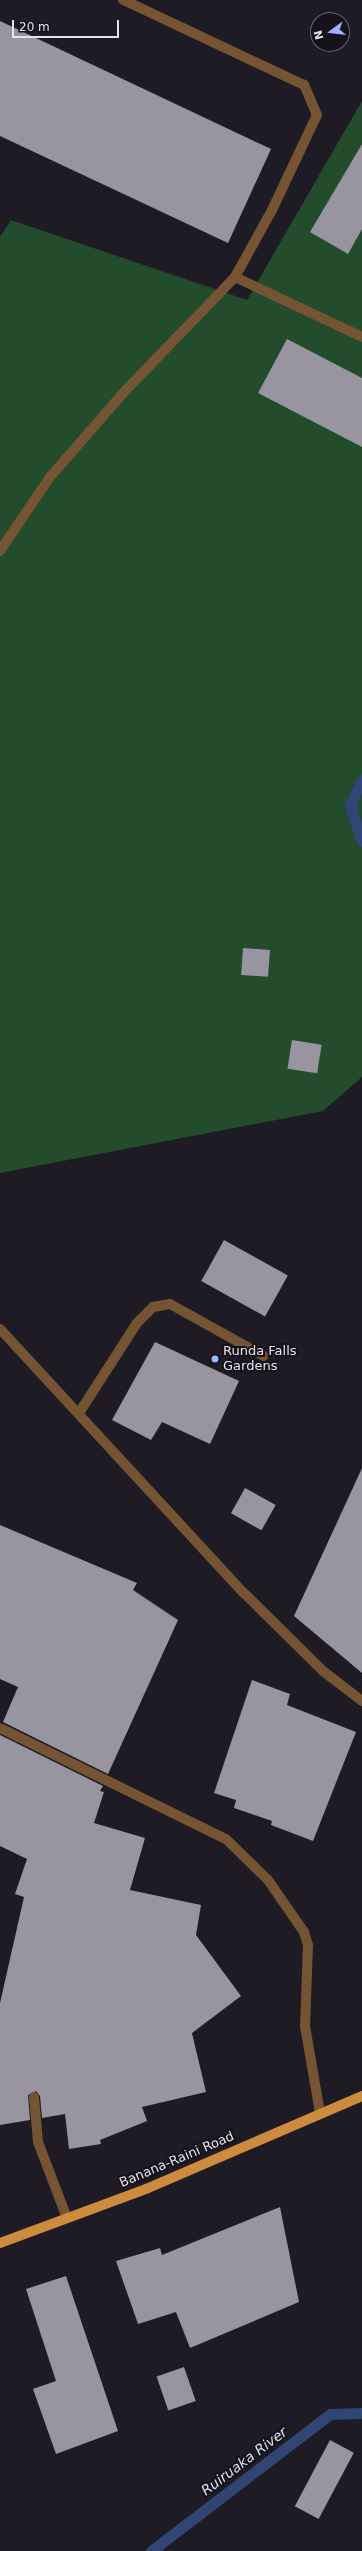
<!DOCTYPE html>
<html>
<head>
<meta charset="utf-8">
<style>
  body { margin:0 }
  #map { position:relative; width:362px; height:2551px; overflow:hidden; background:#1e1b24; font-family:"DejaVu Sans",sans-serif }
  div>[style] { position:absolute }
  .green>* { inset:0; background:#234c2c }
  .stream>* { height:11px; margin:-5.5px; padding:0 5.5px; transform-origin:5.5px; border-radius:5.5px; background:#304574 }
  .building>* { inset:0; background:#9894a0; transform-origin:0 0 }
  .minor>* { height:10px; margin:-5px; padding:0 5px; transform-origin:5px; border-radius:5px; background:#745432 }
  .major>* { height:10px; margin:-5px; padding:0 5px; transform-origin:5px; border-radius:5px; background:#cc8b3d }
  .dots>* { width:11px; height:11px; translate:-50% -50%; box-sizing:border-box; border:2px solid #15121b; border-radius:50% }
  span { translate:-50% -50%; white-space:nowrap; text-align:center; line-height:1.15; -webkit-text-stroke:4px #15121b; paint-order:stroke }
  .poi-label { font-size:13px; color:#e6e4eb }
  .left { translate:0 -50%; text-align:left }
  .street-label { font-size:13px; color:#e6e4eb }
  .water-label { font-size:14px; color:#d9e1f0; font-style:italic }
  .north { position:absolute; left:310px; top:12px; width:40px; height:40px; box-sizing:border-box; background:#15121b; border:1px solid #69666e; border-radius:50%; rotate:255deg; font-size:11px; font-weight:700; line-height:16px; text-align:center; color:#e6e4eb }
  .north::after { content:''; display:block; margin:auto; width:14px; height:18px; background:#9ab5fd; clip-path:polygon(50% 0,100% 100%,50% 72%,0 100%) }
  .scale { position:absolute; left:12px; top:20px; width:107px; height:18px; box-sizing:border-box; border:2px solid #e6e4eb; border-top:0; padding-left:5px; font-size:12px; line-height:14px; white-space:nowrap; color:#e6e4eb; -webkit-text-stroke:3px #15121b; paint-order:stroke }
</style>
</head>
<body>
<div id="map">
  <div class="green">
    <i style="clip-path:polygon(362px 101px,362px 1077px,323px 1111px,0 1173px,0 237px,11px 220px,247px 300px)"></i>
  </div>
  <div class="stream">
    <i style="left:362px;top:780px;width:28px;rotate:116deg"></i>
    <i style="left:350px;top:805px;width:38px;rotate:72deg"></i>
    <i style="left:151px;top:2551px;width:225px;rotate:-37.4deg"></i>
    <i style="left:330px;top:2414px;width:32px;rotate:-2deg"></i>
  </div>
  <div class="building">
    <i style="clip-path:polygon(0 21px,271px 149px,228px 243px,0 136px)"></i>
    <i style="clip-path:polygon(362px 144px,362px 229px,348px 254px,310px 232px)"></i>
    <i style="clip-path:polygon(287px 339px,362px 378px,362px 447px,258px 393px)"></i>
    <i style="left:243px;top:948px;width:27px;height:27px;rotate:4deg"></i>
    <i style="left:292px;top:1040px;width:30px;height:29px;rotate:9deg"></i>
    <i style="left:224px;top:1240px;width:73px;height:47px;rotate:29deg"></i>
    <i style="clip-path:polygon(155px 1342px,239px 1381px,210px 1444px,162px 1422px,151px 1440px,112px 1420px)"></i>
    <i style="clip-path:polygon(362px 1468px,362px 1673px,294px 1616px)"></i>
    <i style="left:245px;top:1488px;width:35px;height:29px;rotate:29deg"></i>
    <i style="clip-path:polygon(0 1525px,137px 1583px,133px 1590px,178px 1620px,108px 1774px,3px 1722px,18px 1687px,0 1679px)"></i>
    <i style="clip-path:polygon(252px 1680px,290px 1694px,287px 1705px,356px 1732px,313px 1841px,271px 1825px,272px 1821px,234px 1808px,236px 1800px,214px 1793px)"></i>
    <i style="clip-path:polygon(0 1735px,103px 1786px,100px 1791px,104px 1792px,94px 1823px,145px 1838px,130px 1890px,201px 1905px,196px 1935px,241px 1996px,192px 2033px,206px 2092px,142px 2107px,147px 2121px,100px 2140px,101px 2144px,69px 2149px,65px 2114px,42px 2118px,40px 2096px,36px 2091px,28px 2095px,30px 2120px,0 2125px,0 2003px,24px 1897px,15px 1894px,27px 1859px,0 1846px)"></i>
    <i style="clip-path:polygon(280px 2207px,299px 2302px,190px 2348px,176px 2312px,138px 2324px,116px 2261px,160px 2248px,162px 2255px)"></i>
    <i style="clip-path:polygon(66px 2276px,118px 2431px,56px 2454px,33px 2389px,56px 2381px,26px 2289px)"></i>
    <i style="left:184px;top:2367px;width:36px;height:29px;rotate:71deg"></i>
    <i style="left:330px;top:2440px;width:27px;height:75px;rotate:28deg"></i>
  </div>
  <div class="minor">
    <i style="left:235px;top:277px;width:140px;rotate:25.3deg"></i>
    <i style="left:0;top:551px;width:89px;rotate:-56deg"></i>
    <i style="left:50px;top:477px;width:116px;rotate:-48.9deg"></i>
    <i style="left:126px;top:390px;width:157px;rotate:-46deg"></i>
    <i style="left:235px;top:277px;width:77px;rotate:-61.1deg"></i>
    <i style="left:272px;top:210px;width:105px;rotate:-64.7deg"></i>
    <i style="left:317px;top:115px;width:33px;rotate:-113deg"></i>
    <i style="left:304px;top:85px;width:200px;rotate:-154.8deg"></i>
    <i style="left:0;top:1329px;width:359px;rotate:47.3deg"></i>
    <i style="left:244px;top:1593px;width:111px;rotate:44.6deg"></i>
    <i style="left:323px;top:1671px;width:49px;rotate:37.6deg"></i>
    <i style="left:79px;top:1413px;width:107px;rotate:-57.2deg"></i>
    <i style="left:137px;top:1323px;width:23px;rotate:-45deg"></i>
    <i style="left:153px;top:1307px;width:17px;rotate:-10deg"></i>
    <i style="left:170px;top:1304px;width:107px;rotate:29deg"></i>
    <i style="left:0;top:1728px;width:252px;rotate:26.2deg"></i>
    <i style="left:226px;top:1839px;width:59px;rotate:44.3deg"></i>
    <i style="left:268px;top:1880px;width:63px;rotate:55.3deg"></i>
    <i style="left:304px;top:1932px;width:14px;rotate:73deg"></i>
    <i style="left:308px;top:1945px;width:81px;rotate:92.1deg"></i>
    <i style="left:305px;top:2026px;width:88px;rotate:80.2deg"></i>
    <i style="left:34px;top:2097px;width:45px;rotate:84.9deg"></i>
    <i style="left:38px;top:2142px;width:81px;rotate:69.1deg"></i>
  </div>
  <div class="major">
    <i style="left:0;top:2243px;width:156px;rotate:-20.3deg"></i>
    <i style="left:146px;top:2189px;width:235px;rotate:-23.3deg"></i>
  </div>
  <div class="dots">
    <i style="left:215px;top:1359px;background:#9ab5fd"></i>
  </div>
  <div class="poi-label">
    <span class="left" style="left:223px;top:1359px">Runda Falls<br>Gardens</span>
  </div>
  <div class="street-label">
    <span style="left:177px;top:2160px;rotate:-23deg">Banana-Raini Road</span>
  </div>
  <div class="water-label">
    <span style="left:244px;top:2461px;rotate:-37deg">Ruiruaka River</span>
  </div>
  <div class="north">N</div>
  <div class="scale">20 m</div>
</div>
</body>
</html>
